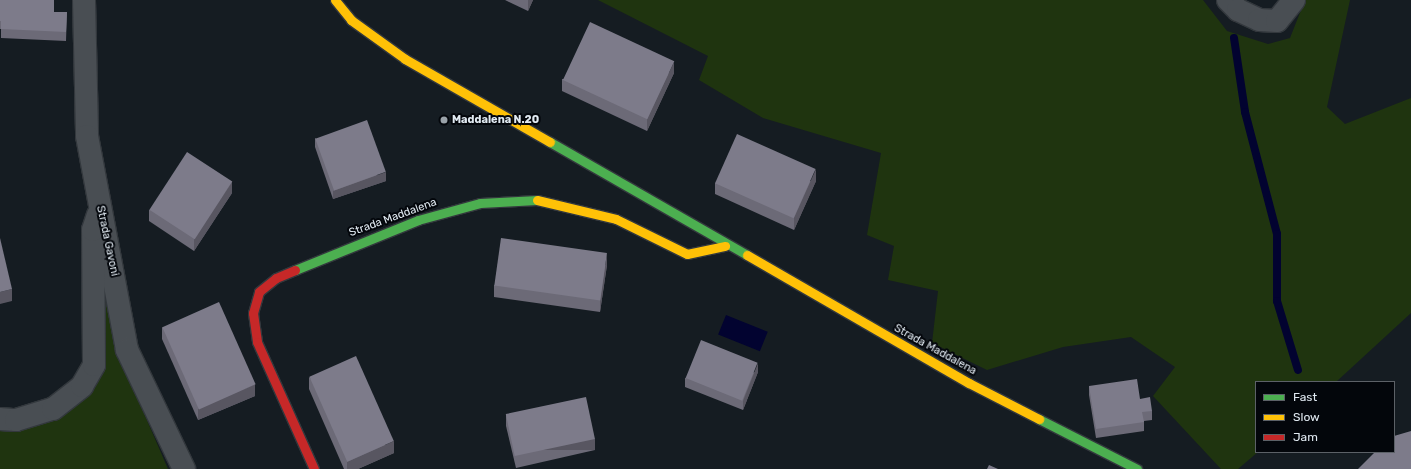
<!DOCTYPE html>
<html>
<head>
<meta charset="utf-8">
<style>
  body { margin:0 }
  #map { position:relative; width:1411px; height:469px; overflow:hidden; background:#151c22; font-family:Rubik,sans-serif }
  div>[style] { position:absolute }
  .green>* { inset:0; background:#1f340f }
  .water>* { inset:0; background:#020330; transform-origin:0 0 }
  .stream>* { height:8px; margin:-4px; padding:0 4px; transform-origin:4px; border-radius:4px; background:#020330 }
  .roads { filter:drop-shadow(1px 0 #33383d) drop-shadow(-1px 0 #33383d) drop-shadow(0 1px #33383d) drop-shadow(0 -1px #33383d) }
  .street>* { height:22px; margin:-11px; padding:0 11px; transform-origin:11px; border-radius:11px; background:#494e53 }
  .fast>* { height:9px; margin:-4.5px; padding:0 4.5px; transform-origin:4.5px; border-radius:4.5px; background:#4caf50 }
  .slow>* { height:9px; margin:-4.5px; padding:0 4.5px; transform-origin:4.5px; border-radius:4.5px; background:#ffc107 }
  .jam>* { height:9px; margin:-4.5px; padding:0 4.5px; transform-origin:4.5px; border-radius:4.5px; background:#c62828 }
  .wall>* { inset:0; background:#6c6a77 }
  .shaded-wall>* { inset:0; background:#585661; transform-origin:0 0 }
  .building>* { inset:0; background:#7d7b8a; transform-origin:0 0 }
  .dots>* { width:11px; height:11px; translate:-50% -50%; box-sizing:border-box; border:2px solid #03060b; border-radius:50% }
  span { translate:-50% -50%; white-space:nowrap; text-align:center; line-height:1.15; -webkit-text-stroke:4px #03060b; paint-order:stroke }
  .poi-label { font-size:11px; color:#e1eaf2; font-weight:700 }
  .left { translate:0 -50%; text-align:left }
  .street-label { font-size:11px; color:#e1eaf2 }
  .legend { position:absolute; left:1255px; top:381px; width:140px; height:72px; box-sizing:border-box; background:#03060b; border:1px solid #5c6167; margin:0; padding:5px 7px; list-style:none; font-size:12px; color:#e1eaf2 }
  .legend li { display:flex; align-items:center; gap:8px; height:20px }
  .legend b { width:20px; border:1px solid #5c6167 }
</style>
</head>
<body>
<div id="map">
  <div class="green">
    <i style="clip-path:polygon(598px 0,1203px 0,1227px 31px,1268px 44px,1290px 38px,1305px 0,1350px 0,1327px 107px,1345px 124px,1411px 98px,1411px 313px,1336px 382px,1256px 382px,1258px 452px,1238px 469px,1221px 469px,1153px 396px,1175px 367px,1131px 337px,1063px 347px,987px 370px,932px 343px,938px 291px,888px 280px,894px 246px,867px 235px,881px 153px,763px 118px,699px 80px,708px 56px)"></i>
    <i style="clip-path:polygon(104px 276px,115px 346px,168px 469px,0 469px,0 428px,53px 421px,86px 397px)"></i>
  </div>
  <div class="water">
    <i style="left:726px;top:315px;width:45px;height:21px;rotate:22deg"></i>
  </div>
  <div class="stream">
    <i style="left:1234px;top:38px;width:75px;rotate:81.5deg"></i>
    <i style="left:1245px;top:112px;width:126px;rotate:75.3deg"></i>
    <i style="left:1277px;top:234px;width:67px;rotate:90deg"></i>
    <i style="left:1277px;top:301px;width:72px;rotate:73.1deg"></i>
  </div>
  <div class="roads">
    <div class="street">
      <i style="left:84px;top:0;width:136px;rotate:88.7deg"></i>
      <i style="left:87px;top:136px;width:218px;rotate:79.4deg"></i>
      <i style="left:127px;top:350px;width:132px;rotate:64.4deg"></i>
      <i style="left:1228px;top:0;width:14px;rotate:45deg"></i>
      <i style="left:1238px;top:10px;width:23px;rotate:25deg"></i>
      <i style="left:1259px;top:20px;width:18px;rotate:3deg"></i>
      <i style="left:1277px;top:21px;width:27px;rotate:-51deg"></i>
      <i style="left:0;top:419px;width:16px;rotate:4deg"></i>
      <i style="left:16px;top:420px;width:39px;rotate:-17deg"></i>
      <i style="left:53px;top:409px;width:37px;rotate:-38deg"></i>
      <i style="left:82px;top:386px;width:24px;rotate:-60deg"></i>
      <i style="left:94px;top:365px;width:135px;rotate:-90.4deg"></i>
      <i style="left:93px;top:230px;width:16px;rotate:-72deg"></i>
    </div>
    <div class="fast">
      <i style="left:550px;top:142px;width:227px;rotate:29.8deg"></i>
      <i style="left:295px;top:270px;width:133px;rotate:-22.1deg"></i>
      <i style="left:418px;top:220px;width:64px;rotate:-15.3deg"></i>
      <i style="left:480px;top:203px;width:57px;rotate:-3deg"></i>
      <i style="left:1039px;top:419px;width:110px;rotate:27deg"></i>
    </div>
    <div class="slow">
      <i style="left:335px;top:0;width:26px;rotate:51deg"></i>
      <i style="left:351px;top:20px;width:67px;rotate:35.8deg"></i>
      <i style="left:405px;top:59px;width:167px;rotate:29.8deg"></i>
      <i style="left:537px;top:200px;width:81px;rotate:13.5deg"></i>
      <i style="left:616px;top:219px;width:79px;rotate:26.2deg"></i>
      <i style="left:687px;top:254px;width:39px;rotate:-12deg"></i>
      <i style="left:747px;top:255px;width:256px;rotate:30deg"></i>
      <i style="left:969px;top:383px;width:79px;rotate:27.2deg"></i>
    </div>
    <div class="jam">
      <i style="left:295px;top:270px;width:21px;rotate:157deg"></i>
      <i style="left:276px;top:278px;width:22px;rotate:141deg"></i>
      <i style="left:259px;top:292px;width:22px;rotate:106deg"></i>
      <i style="left:253px;top:313px;width:29px;rotate:82deg"></i>
      <i style="left:257px;top:342px;width:139px;rotate:65.8deg"></i>
    </div>
  </div>
  <div class="wall">
    <i style="clip-path:polygon(0 0,54px 0,54px 12px,67px 12px,66px 41px,1px 38px,1px 29px,0 29px)"></i>
    <i style="clip-path:polygon(505px 0,533px 0,528px 11px)"></i>
    <i style="clip-path:polygon(674px 73px,647px 131px,562px 91px,562px 79px)"></i>
    <i style="clip-path:polygon(315px 138px,386px 181px,333px 199px,315px 147px)"></i>
    <i style="clip-path:polygon(816px 181px,794px 230px,715px 194px,715px 183px)"></i>
    <i style="clip-path:polygon(232px 193px,194px 251px,149px 221px,149px 210px)"></i>
    <i style="clip-path:polygon(607px 265px,600px 312px,494px 297px,494px 285px)"></i>
    <i style="clip-path:polygon(162px 327px,255px 396px,198px 420px,162px 339px)"></i>
    <i style="clip-path:polygon(758px 372px,743px 410px,685px 387px,685px 378px)"></i>
    <i style="clip-path:polygon(309px 377px,394px 453px,358px 469px,344px 469px,309px 389px)"></i>
    <i style="clip-path:polygon(1089px 386px,1140px 399px,1152px 411px,1152px 420px,1144px 421px,1144px 431px,1096px 438px,1089px 395px)"></i>
    <i style="clip-path:polygon(506px 414px,595px 450px,516px 468px,506px 426px)"></i>
  </div>
  <div class="shaded-wall">
    <i style="clip-path:polygon(528px 0,533px 0,528px 11px)"></i>
    <i style="clip-path:polygon(674px 62px,674px 73px,647px 131px,647px 119px)"></i>
    <i style="clip-path:polygon(816px 169px,816px 181px,794px 230px,794px 218px)"></i>
    <i style="clip-path:polygon(386px 172px,386px 181px,333px 199px,333px 191px)"></i>
    <i style="clip-path:polygon(232px 181px,232px 193px,194px 251px,194px 239px)"></i>
    <i style="clip-path:polygon(607px 253px,607px 265px,600px 312px,600px 300px)"></i>
    <i style="clip-path:polygon(12px 289px,12px 301px,0 304px,0 292px)"></i>
    <i style="clip-path:polygon(758px 363px,758px 372px,743px 410px,743px 401px)"></i>
    <i style="clip-path:polygon(255px 384px,255px 396px,198px 420px,198px 409px)"></i>
    <i style="left:595px;top:439px;width:11px;height:81px;rotate:90deg"></i>
    <i style="clip-path:polygon(394px 441px,394px 453px,358px 469px,347px 469px,347px 462px)"></i>
  </div>
  <div class="building">
    <i style="clip-path:polygon(0 0,54px 0,54px 12px,67px 12px,66px 32px,1px 29px,1px 21px,0 21px)"></i>
    <i style="left:590px;top:22px;width:93px;height:64px;rotate:25deg"></i>
    <i style="left:367px;top:120px;width:55px;height:55px;rotate:70deg"></i>
    <i style="left:737px;top:134px;width:86px;height:54px;rotate:24deg"></i>
    <i style="left:187px;top:152px;width:54px;height:69px;rotate:33deg"></i>
    <i style="clip-path:polygon(0 238px,12px 289px,0 292px)"></i>
    <i style="left:501px;top:238px;width:107px;height:48px;rotate:8deg"></i>
    <i style="left:219px;top:302px;width:90px;height:62px;rotate:66deg"></i>
    <i style="left:701px;top:340px;width:61px;height:41px;rotate:22deg"></i>
    <i style="left:356px;top:356px;width:93px;height:51px;rotate:66deg"></i>
    <i style="clip-path:polygon(1137px 379px,1140px 399px,1150px 397px,1152px 411px,1142px 412px,1144px 422px,1096px 429px,1089px 386px)"></i>
    <i style="left:586px;top:397px;width:43px;height:82px;rotate:78deg"></i>
    <i style="clip-path:polygon(1411px 431px,1411px 469px,1358px 469px,1375px 452px,1394px 452px,1394px 436px)"></i>
    <i style="clip-path:polygon(989px 465px,998px 469px,987px 469px)"></i>
  </div>
  <div class="dots">
    <i style="left:444px;top:120px;background:#9aa2a9"></i>
  </div>
  <div class="poi-label">
    <span class="left" style="left:452px;top:120px">Maddalena N.20</span>
  </div>
  <div class="street-label">
    <span style="left:393px;top:218px;rotate:-20deg">Strada Maddalena</span>
    <span style="left:107px;top:241px;rotate:78deg">Strada Gavoni</span>
    <span style="left:935px;top:350px;rotate:29deg">Strada Maddalena</span>
  </div>
  <ul class="legend">
  <li><b style="height:5px;background:#4caf50"></b>Fast</li>
  <li><b style="height:5px;background:#ffc107"></b>Slow</li>
  <li><b style="height:5px;background:#c62828"></b>Jam</li>
  </ul>
</div>
</body>
</html>
